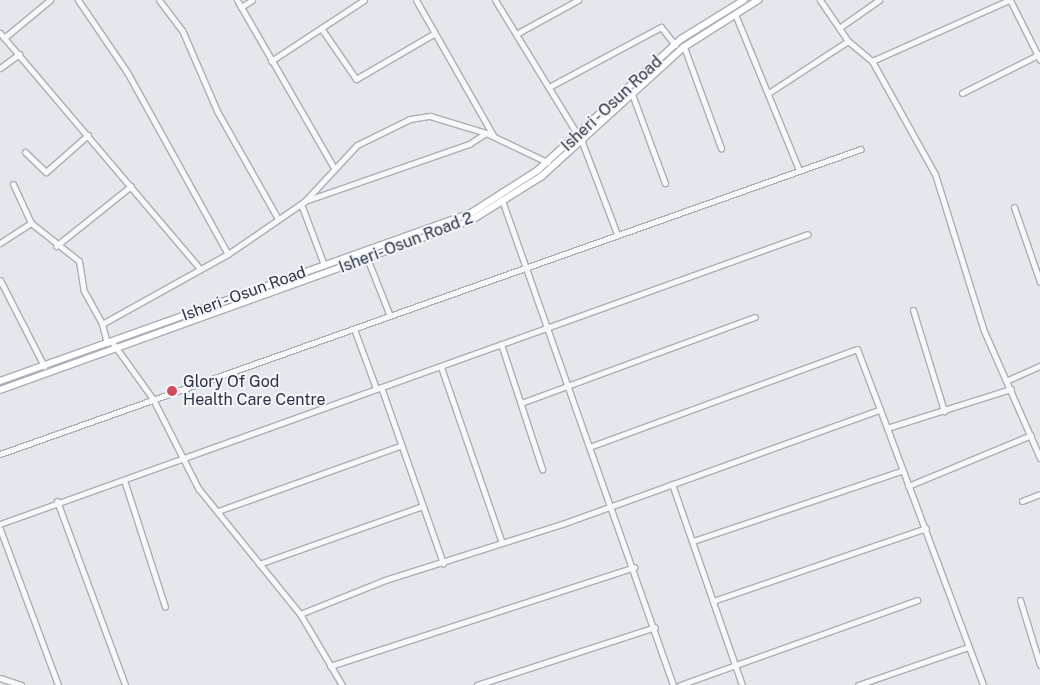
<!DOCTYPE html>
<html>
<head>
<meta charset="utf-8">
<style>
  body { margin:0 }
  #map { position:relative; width:1040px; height:685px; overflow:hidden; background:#e4e7ec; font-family:"Public Sans",sans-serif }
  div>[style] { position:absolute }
  .roads { filter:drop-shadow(1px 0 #a9aeb7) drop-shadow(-1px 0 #a9aeb7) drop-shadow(0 1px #a9aeb7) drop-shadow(0 -1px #a9aeb7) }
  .minor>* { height:5px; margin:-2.5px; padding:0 2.5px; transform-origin:2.5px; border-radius:2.5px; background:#f7f8fa }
  .major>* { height:6px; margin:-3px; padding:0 3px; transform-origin:3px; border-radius:3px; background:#fff }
  .dots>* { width:14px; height:14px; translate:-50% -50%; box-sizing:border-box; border:2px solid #f4f6f9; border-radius:50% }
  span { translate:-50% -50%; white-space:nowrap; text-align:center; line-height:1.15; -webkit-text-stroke:4px #f4f6f9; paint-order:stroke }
  .street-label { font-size:16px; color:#2b3445 }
  .poi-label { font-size:16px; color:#2b3445 }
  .left { translate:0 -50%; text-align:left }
</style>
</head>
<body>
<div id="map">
  <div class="roads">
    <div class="minor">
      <i style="left:78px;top:0;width:87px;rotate:55.8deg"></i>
      <i style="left:127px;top:72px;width:208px;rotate:61deg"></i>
      <i style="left:159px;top:0;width:38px;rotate:53deg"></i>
      <i style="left:182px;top:30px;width:88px;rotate:66.6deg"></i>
      <i style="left:217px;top:111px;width:124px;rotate:60.5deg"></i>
      <i style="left:237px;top:0;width:192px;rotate:60deg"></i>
      <i style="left:416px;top:0;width:155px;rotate:60.3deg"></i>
      <i style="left:495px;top:0;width:167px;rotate:58.5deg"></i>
      <i style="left:582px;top:142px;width:98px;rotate:69.2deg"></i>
      <i style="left:820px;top:0;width:50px;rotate:55.7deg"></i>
      <i style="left:848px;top:41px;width:31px;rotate:40deg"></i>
      <i style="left:872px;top:61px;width:150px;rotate:-24deg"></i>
      <i style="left:1010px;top:0;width:67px;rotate:63.4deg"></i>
      <i style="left:241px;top:7px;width:13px;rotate:-32deg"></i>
      <i style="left:735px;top:14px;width:169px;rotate:67.7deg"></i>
      <i style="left:321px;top:28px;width:62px;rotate:55.5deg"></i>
      <i style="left:356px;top:79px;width:91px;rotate:-30.2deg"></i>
      <i style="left:839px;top:28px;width:49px;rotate:-35deg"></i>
      <i style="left:0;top:33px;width:309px;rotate:49.7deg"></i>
      <i style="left:516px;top:34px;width:71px;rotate:-28.7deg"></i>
      <i style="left:4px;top:38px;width:60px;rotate:-39.6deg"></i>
      <i style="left:684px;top:47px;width:108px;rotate:69.9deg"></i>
      <i style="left:271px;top:61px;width:111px;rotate:-33.3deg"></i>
      <i style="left:872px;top:61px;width:129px;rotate:60.9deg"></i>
      <i style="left:935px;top:174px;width:164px;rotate:72.7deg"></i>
      <i style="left:984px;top:331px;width:139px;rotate:66.2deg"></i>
      <i style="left:0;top:68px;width:24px;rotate:-36deg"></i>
      <i style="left:549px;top:87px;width:127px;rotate:-28.2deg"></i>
      <i style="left:661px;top:27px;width:23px;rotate:52deg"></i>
      <i style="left:770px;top:92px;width:93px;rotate:-33.2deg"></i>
      <i style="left:962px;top:93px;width:87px;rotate:-26.6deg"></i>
      <i style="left:632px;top:94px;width:95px;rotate:69.7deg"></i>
      <i style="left:25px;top:152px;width:29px;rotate:44deg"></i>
      <i style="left:46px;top:172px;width:56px;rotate:-41.4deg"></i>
      <i style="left:13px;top:184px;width:43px;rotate:65.2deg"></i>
      <i style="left:31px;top:223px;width:61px;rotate:38.4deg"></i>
      <i style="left:79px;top:261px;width:30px;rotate:81deg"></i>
      <i style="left:84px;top:291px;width:38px;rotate:61deg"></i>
      <i style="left:305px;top:201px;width:76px;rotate:-47.1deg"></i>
      <i style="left:357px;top:145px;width:59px;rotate:-26.1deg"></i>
      <i style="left:410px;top:119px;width:20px;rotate:-9deg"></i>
      <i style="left:430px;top:116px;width:59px;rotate:16.9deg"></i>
      <i style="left:486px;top:133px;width:68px;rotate:25.4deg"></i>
      <i style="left:503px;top:203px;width:511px;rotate:70.57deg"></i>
      <i style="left:301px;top:204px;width:65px;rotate:69.3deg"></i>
      <i style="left:1014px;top:207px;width:79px;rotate:70.9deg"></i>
      <i style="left:0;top:243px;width:37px;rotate:-33deg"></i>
      <i style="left:56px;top:246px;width:96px;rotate:-38.7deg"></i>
      <i style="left:367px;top:258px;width:62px;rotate:68.4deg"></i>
      <i style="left:0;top:280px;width:97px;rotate:62.9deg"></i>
      <i style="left:913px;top:310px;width:106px;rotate:72.9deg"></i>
      <i style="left:354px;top:329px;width:63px;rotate:69.6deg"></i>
      <i style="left:112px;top:342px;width:70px;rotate:54.3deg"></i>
      <i style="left:153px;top:399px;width:100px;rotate:63.2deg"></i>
      <i style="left:198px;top:488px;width:162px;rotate:51deg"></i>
      <i style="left:300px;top:614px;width:82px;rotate:59.4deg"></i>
      <i style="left:107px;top:343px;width:20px;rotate:-105deg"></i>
      <i style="left:102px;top:324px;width:144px;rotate:-29.1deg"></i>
      <i style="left:228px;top:254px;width:93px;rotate:-34.5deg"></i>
      <i style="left:305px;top:201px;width:174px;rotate:-19.2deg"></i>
      <i style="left:469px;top:144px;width:20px;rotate:-33deg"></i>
      <i style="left:501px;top:344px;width:132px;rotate:71.8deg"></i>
      <i style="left:441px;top:367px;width:186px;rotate:70.9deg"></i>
      <i style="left:1008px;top:380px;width:35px;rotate:-24deg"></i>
      <i style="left:381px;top:387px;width:187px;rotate:70.6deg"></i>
      <i style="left:521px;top:403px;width:249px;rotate:-20.2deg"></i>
      <i style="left:887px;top:428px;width:274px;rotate:69.5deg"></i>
      <i style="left:592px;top:446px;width:282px;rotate:-20.1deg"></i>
      <i style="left:857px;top:349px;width:85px;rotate:69.2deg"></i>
      <i style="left:887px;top:428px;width:130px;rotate:-17.5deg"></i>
      <i style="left:0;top:454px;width:913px;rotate:-19.51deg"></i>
      <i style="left:124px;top:480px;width:133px;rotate:72.1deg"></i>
      <i style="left:672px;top:484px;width:213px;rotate:70.8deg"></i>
      <i style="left:908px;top:486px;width:133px;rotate:-22.5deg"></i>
      <i style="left:57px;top:501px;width:196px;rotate:69.7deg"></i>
      <i style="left:1022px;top:501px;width:19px;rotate:-21deg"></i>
      <i style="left:218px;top:511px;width:195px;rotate:-19.7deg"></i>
      <i style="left:0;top:524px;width:858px;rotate:-19.74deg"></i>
      <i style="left:0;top:529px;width:166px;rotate:69.6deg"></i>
      <i style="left:693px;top:541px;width:219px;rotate:-18.6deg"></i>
      <i style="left:259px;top:564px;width:174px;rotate:-19.5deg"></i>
      <i style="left:1020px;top:600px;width:68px;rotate:72.9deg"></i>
      <i style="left:713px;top:601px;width:225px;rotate:-18.9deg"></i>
      <i style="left:300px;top:614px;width:92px;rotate:-21.8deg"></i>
      <i style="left:385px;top:580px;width:186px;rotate:-17.6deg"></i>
      <i style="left:562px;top:524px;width:336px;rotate:-19.8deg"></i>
      <i style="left:330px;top:666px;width:320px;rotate:-18deg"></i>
      <i style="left:0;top:678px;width:22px;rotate:18deg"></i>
      <i style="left:477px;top:685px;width:187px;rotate:-18deg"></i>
      <i style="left:680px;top:685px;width:252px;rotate:-19.7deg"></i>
      <i style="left:858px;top:685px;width:116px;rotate:-19.1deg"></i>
    </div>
    <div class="major">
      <i style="left:0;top:381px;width:500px;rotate:-19.63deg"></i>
      <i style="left:471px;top:213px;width:80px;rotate:-32.7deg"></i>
      <i style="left:538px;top:170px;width:194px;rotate:-42.5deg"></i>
      <i style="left:681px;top:39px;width:74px;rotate:-31.8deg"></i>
      <i style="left:0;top:390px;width:499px;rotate:-19.8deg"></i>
      <i style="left:470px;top:221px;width:85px;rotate:-32deg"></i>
      <i style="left:542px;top:176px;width:192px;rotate:-42.3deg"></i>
      <i style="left:684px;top:47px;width:88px;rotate:-32.4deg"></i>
    </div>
  </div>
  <div class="dots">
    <i style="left:172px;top:391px;background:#d1495b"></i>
  </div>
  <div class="street-label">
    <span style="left:612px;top:104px;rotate:-43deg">Isheri - Osun Road</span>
    <span style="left:406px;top:243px;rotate:-21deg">Isheri- Osun Road 2</span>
    <span style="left:244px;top:294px;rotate:-20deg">Isheri - Osun Road</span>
  </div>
  <div class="poi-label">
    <span class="left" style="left:183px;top:391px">Glory Of God<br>Health Care Centre</span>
  </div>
</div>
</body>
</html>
